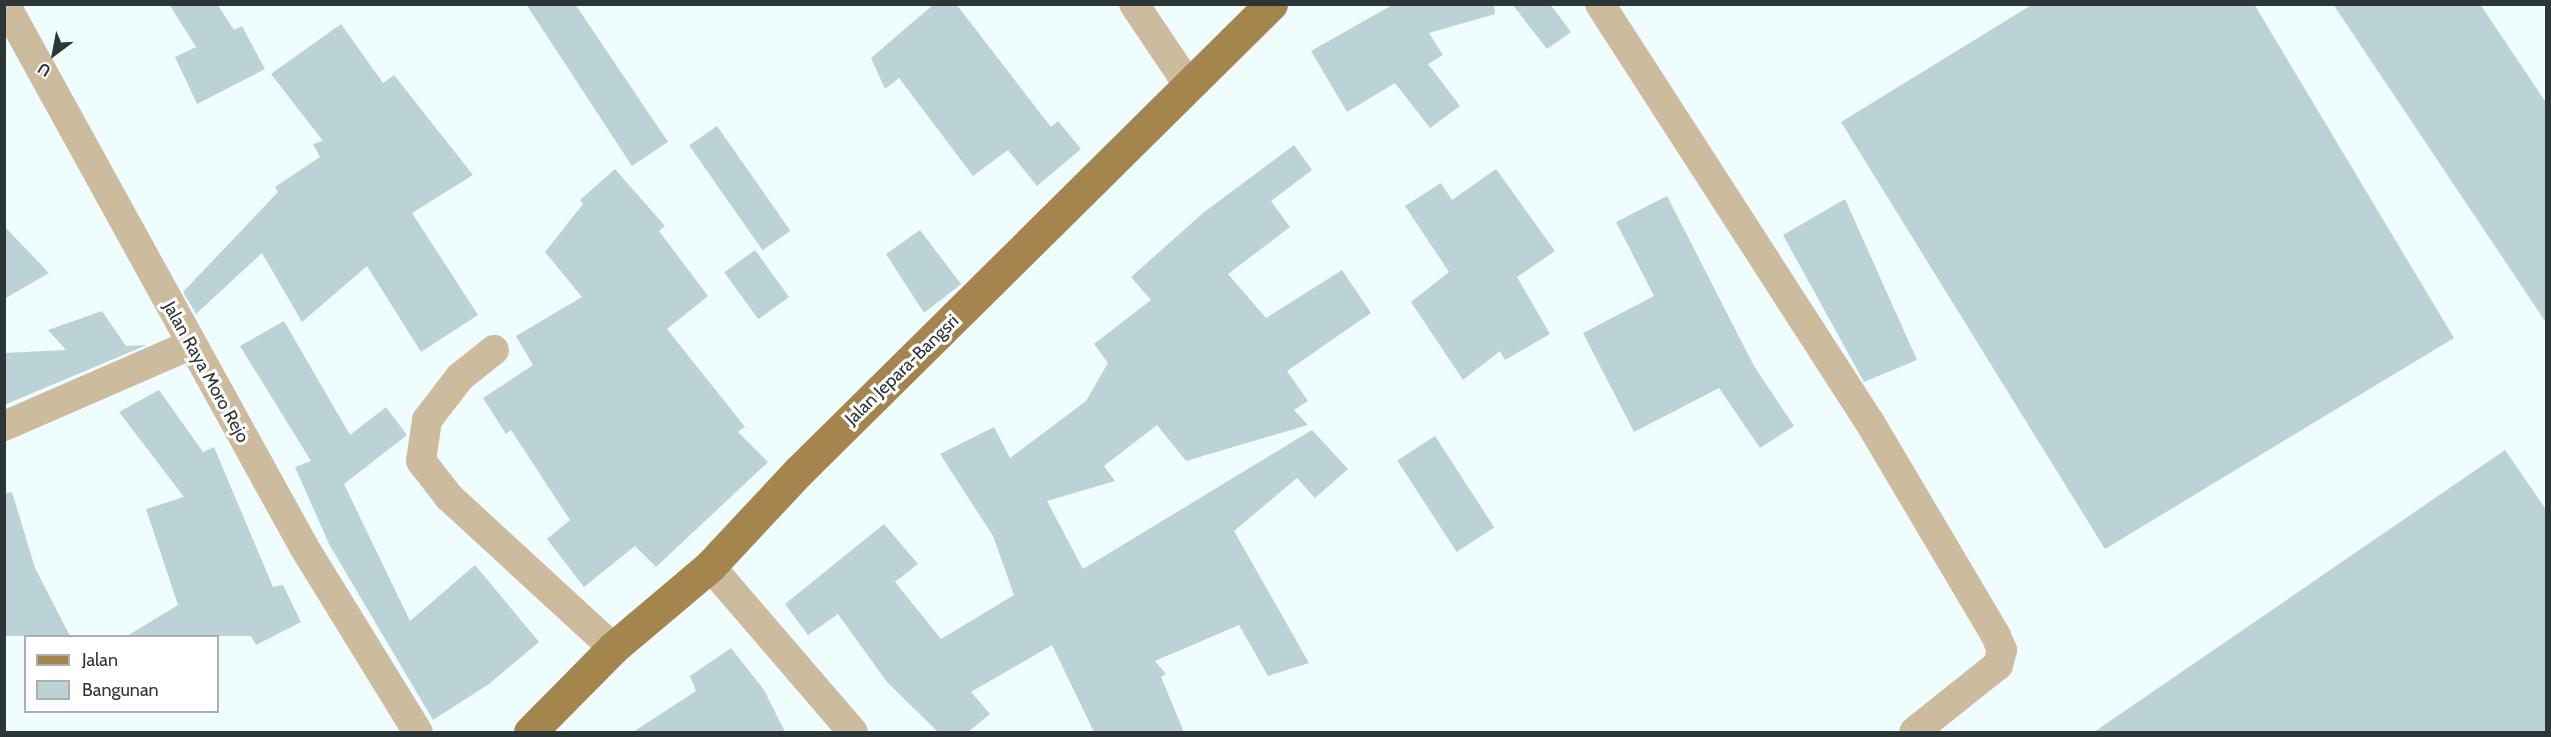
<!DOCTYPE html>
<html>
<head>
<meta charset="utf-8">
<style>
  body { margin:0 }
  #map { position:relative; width:2551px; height:737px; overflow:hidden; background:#effdff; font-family:Cabin,sans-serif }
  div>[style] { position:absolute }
  .building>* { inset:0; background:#bbd3d6; transform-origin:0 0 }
  .minor>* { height:30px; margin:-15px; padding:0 15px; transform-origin:15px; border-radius:15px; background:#cdbb9e }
  .primary>* { height:33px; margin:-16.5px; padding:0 16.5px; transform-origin:16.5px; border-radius:16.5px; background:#a5854e }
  span { translate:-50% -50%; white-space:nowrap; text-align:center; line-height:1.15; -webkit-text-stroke:6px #fff; paint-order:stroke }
  .street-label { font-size:18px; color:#2d3637 }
  .frame { position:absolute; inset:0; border:6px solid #2d3637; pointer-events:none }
  .legend { position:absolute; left:24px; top:635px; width:195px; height:78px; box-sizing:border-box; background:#fff; border:2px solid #abafaf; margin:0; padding:8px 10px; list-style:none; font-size:18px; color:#2d3637 }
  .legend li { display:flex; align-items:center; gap:12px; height:30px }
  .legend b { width:30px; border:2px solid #abafaf }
  .north { position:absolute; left:24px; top:24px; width:60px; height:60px; -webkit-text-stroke:4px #fff; paint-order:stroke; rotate:212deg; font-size:16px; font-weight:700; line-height:24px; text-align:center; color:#2d3637 }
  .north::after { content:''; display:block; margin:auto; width:21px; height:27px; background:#2d3637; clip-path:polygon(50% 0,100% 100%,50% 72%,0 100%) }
</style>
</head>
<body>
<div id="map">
  <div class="building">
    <i style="clip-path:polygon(169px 4px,217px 4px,234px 30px,242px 26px,265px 69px,197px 104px,175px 57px,196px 47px)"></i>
    <i style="clip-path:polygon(526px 4px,575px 4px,668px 142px,632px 166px)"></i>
    <i style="clip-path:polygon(934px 4px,956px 4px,1051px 127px,1058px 121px,1081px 149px,1037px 186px,1008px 150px,973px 176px,899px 78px,885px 89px,871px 58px)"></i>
    <i style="clip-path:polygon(1394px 4px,1494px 4px,1495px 14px,1429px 33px,1443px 55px,1428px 64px,1460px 106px,1430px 128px,1395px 83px,1347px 112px,1311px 51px)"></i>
    <i style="clip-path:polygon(1512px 4px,1550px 4px,1571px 32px,1547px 49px)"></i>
    <i style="clip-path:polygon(2033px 4px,2254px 4px,2454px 338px,2105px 549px,1841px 122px)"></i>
    <i style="clip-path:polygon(2333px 4px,2480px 4px,2547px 104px,2547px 324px)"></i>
    <i style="clip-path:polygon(341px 24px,383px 83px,394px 75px,473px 175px,412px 213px,478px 315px,421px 352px,367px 266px,302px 322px,262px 253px,196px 314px,183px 292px,278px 192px,275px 187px,320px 157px,313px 144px,323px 141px,271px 74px)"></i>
    <i style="left:717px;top:126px;width:128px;height:34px;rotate:55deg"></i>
    <i style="clip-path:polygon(1294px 145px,1312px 170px,1271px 201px,1290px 227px,1228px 274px,1266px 318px,1342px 270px,1371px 313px,1287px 371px,1308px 401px,1294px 410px,1308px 425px,1186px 461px,1157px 425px,1104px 466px,1115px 481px,1047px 501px,1083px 569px,1312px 430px,1348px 469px,1315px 498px,1297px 478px,1234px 531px,1309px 663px,1268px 676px,1239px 625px,1155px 661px,1166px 674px,1161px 677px,1184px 732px,1094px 732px,1052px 645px,971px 692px,990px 714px,968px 732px,938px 732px,887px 682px,838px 614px,808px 635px,785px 604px,884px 524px,918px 564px,895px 582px,941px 639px,1014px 595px,993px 536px,940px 454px,994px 427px,1010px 458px,1086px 401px,1108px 363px,1094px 344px,1151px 300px,1131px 277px,1203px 213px)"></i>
    <i style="clip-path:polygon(615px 169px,665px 226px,659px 231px,708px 296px,667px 329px,745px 427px,738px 432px,768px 462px,656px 567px,635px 546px,584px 587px,547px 539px,570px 520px,511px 430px,506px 434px,483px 398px,533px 365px,516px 336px,582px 297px,545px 252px,583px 204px,580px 200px)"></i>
    <i style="clip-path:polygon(1496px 169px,1555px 251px,1517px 277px,1550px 334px,1505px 360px,1500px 351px,1463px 380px,1411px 302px,1449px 272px,1405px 206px,1441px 183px,1452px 200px)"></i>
    <i style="clip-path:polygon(1667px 196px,1754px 366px,1794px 426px,1760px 448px,1719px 388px,1634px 432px,1583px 333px,1654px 296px,1616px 222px)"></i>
    <i style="clip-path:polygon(1845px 199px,1917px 360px,1864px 382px,1783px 235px)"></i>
    <i style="clip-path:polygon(4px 226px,49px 273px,4px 299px)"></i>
    <i style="clip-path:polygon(920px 230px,961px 284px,924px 313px,886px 254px)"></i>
    <i style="left:755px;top:250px;width:58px;height:38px;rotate:54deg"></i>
    <i style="clip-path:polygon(102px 311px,126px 346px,147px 345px,4px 405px,4px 353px,66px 350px,48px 330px)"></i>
    <i style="clip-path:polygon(284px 321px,350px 435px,386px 407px,407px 435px,344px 484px,410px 621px,475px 565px,539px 642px,489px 684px,433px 720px,329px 544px,295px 467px,311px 461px,240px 346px)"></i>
    <i style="clip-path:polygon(159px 390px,203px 452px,214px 447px,273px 587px,283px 585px,301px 622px,256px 645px,251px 636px,127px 636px,178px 605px,146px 509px,184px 497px,119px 412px)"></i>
    <i style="left:1435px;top:436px;width:109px;height:45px;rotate:57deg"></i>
    <i style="clip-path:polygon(2505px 450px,2547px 511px,2547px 732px,2094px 732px)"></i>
    <i style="clip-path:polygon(12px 492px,35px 568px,70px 636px,4px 636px,4px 493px)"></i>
    <i style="clip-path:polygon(731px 648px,764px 690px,785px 732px,633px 732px,696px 691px,690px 676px)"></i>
  </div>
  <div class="minor">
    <i style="left:5px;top:4px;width:620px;rotate:61.16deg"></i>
    <i style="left:304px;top:547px;width:217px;rotate:58.4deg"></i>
    <i style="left:1134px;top:4px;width:99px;rotate:56.1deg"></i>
    <i style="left:1600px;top:4px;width:496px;rotate:57.2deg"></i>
    <i style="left:1869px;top:421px;width:250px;rotate:59.4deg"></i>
    <i style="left:1996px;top:636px;width:15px;rotate:67deg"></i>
    <i style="left:2002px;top:650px;width:16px;rotate:105deg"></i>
    <i style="left:1998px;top:665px;width:107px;rotate:141.4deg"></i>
    <i style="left:494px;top:350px;width:43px;rotate:141.5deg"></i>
    <i style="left:460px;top:377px;width:54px;rotate:127.5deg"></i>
    <i style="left:427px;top:420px;width:41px;rotate:98.3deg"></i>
    <i style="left:421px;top:461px;width:46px;rotate:52.1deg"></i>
    <i style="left:449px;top:497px;width:223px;rotate:42.6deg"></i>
    <i style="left:4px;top:426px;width:203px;rotate:-23.5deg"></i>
    <i style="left:710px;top:566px;width:219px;rotate:49.3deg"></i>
  </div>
  <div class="primary">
    <i style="left:530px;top:732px;width:118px;rotate:-45.3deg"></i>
    <i style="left:613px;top:648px;width:127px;rotate:-40.2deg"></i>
    <i style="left:710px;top:566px;width:130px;rotate:-46.9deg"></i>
    <i style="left:799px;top:471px;width:664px;rotate:-44.69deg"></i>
  </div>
  <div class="street-label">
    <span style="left:902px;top:370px;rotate:-44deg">Jalan Jepara-Bangsri</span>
    <span style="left:206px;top:372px;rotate:61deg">Jalan Raya Moro Rejo</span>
  </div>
  <div class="frame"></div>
  <ul class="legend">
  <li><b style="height:8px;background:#a5854e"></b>Jalan</li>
  <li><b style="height:16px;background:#bbd3d6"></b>Bangunan</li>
  </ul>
  <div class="north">U</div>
</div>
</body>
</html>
